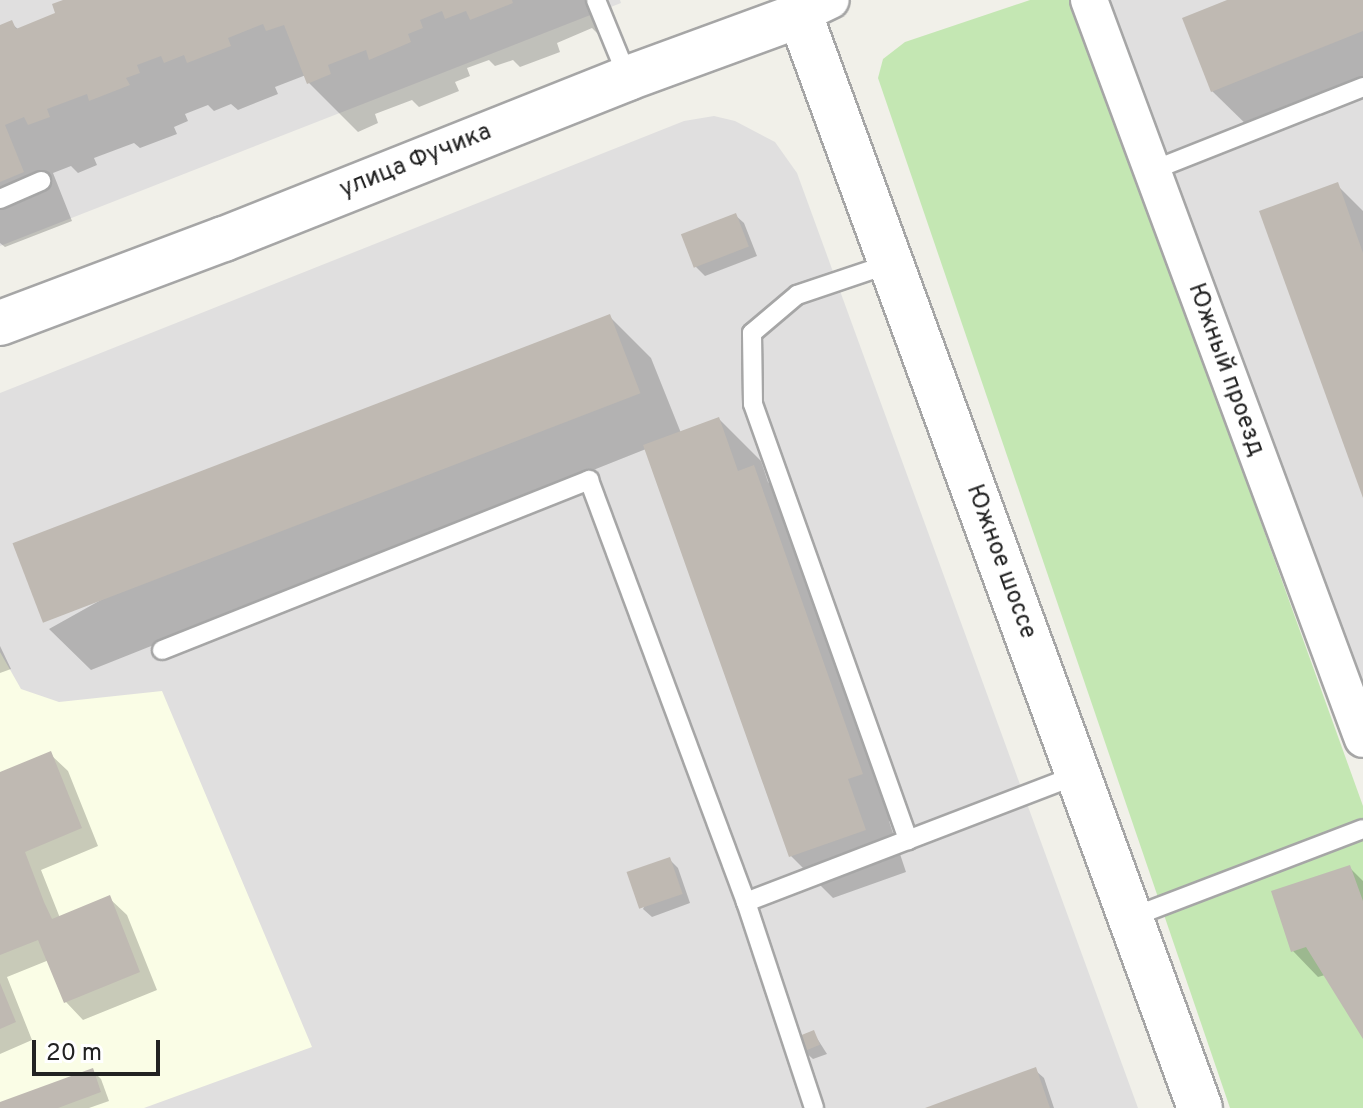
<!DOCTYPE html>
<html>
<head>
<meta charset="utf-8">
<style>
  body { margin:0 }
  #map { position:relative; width:1363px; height:1108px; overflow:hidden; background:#f1f0e9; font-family:Overpass,sans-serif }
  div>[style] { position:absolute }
  .residential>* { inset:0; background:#e0dfdf }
  .education>* { inset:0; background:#fafde6 }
  .grass>* { inset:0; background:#c4e7b3 }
  .shadow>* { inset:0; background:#0003 }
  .building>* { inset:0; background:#bfb9b2; transform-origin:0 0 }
  .roads { filter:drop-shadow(2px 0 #a6a6a6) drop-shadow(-2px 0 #a6a6a6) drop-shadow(0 2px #a6a6a6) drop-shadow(0 -2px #a6a6a6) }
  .service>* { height:18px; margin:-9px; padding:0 9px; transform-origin:9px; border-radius:9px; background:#fff }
  .minor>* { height:36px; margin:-18px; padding:0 18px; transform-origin:18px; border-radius:18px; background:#fff }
  .tertiary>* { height:44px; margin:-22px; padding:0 22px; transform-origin:22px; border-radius:22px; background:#fff }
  span { translate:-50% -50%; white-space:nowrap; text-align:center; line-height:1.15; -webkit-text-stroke:8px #fff; paint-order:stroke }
  .street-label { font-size:24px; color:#222 }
  .scale { position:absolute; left:32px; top:1040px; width:128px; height:36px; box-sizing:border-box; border:4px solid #222; border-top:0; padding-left:10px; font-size:24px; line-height:28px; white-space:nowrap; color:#222; -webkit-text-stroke:6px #fff; paint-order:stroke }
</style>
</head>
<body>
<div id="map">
  <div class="residential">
    <i style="clip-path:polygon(0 0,620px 0,621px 3px,0 246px)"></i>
    <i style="clip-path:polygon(1099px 0,1363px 0,1363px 702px)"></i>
    <i style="clip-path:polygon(714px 116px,735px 121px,775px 142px,797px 173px,1138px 1108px,0 1108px,0 393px,684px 121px)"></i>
  </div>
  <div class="education">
    <i style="clip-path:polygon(0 652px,21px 689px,59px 702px,162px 691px,312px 1047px,144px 1108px,0 1108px)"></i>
  </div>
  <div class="grass">
    <i style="clip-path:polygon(1030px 0,1073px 0,1363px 806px,1363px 1108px,1230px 1108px,878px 78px,883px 59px,905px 42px)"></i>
  </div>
  <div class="shadow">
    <i style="clip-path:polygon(68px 0,601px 0,613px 30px,600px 36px,592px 28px,557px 43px,560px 52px,520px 67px,513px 60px,495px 66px,489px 60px,467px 68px,470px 76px,455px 82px,459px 91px,419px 107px,412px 100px,375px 114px,378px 123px,358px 132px,309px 83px,306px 75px,275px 87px,278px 94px,238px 110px,231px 104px,214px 111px,208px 105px,185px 114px,188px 121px,174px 127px,177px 134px,140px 148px,134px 143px,94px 158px,97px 165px,78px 173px,71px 166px,53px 173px,72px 221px,5px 247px,0 243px,0 27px,11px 23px,19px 30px,58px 14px)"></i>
    <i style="clip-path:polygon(1233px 0,1363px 0,1363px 89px,1254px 132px,1212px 91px)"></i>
    <i style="clip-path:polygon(1337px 185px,1363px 211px,1363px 494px)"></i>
    <i style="clip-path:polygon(735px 215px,744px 223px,757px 256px,705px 276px,696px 267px,683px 235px)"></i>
    <i style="clip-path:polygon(609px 316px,651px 358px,681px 433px,719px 419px,761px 461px,768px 482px,795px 509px,904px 815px,889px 821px,906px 872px,833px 898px,791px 856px,646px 449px,91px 670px,49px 629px)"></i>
    <i style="clip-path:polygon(0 646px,11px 669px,0 673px)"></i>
    <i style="clip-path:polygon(50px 754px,68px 771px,98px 846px,41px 870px,60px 918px,109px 898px,127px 915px,157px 990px,83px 1020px,66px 1002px,49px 960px,7px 977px,32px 1040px,0 1054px,0 774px)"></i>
    <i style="clip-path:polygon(669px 859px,678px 868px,690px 903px,652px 917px,643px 909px)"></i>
    <i style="clip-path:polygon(1349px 867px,1363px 881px,1363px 1036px,1325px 975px,1318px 977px,1293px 951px)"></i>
    <i style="clip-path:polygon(813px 1032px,827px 1054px,813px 1059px,804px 1051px)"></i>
    <i style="clip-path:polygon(1035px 1070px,1044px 1078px,1054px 1108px,929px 1108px)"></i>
    <i style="clip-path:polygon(93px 1071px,101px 1079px,109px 1101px,89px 1108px,0 1108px,0 1104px)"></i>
  </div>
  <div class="building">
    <i style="clip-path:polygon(63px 0,512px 0,513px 3px,470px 20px,466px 11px,445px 19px,442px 11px,420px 20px,423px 28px,408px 34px,411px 42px,369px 60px,366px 50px,328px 65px,331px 74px,307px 84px,284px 25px,266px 31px,263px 24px,228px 38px,231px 46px,187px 63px,184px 55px,164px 63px,161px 56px,137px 65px,140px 73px,126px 78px,130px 85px,89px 101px,87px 94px,47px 109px,50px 117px,28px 125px,24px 117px,5px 125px,24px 172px,0 182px,0 25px,12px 20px,16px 29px,55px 13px,52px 4px)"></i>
    <i style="clip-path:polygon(1227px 0,1363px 0,1363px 31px,1211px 92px,1182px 18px)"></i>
    <i style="clip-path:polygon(1338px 182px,1363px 253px,1363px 498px,1259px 211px)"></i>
    <i style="left:736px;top:213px;width:36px;height:59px;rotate:69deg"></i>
    <i style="left:610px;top:314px;width:85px;height:640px;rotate:69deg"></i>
    <i style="clip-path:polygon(719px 417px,738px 471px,754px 465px,863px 774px,848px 779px,866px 830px,789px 857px,643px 445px)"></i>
    <i style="clip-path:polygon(51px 751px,82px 828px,25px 852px,44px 902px,52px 919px,110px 895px,140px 972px,64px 1003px,38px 940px,0 955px,0 772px)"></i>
    <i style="left:670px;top:857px;width:39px;height:46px;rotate:71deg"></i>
    <i style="clip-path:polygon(1350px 865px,1363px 901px,1363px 1039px,1306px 947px,1291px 952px,1271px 891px)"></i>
    <i style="clip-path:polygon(0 983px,16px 1022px,0 1029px)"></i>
    <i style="left:814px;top:1030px;width:16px;height:18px;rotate:68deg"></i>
    <i style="clip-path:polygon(1036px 1067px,1050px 1108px,925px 1108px,987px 1085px)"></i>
    <i style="clip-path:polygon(93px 1068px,101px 1092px,58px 1108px,0 1108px,0 1102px)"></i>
  </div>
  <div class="roads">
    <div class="service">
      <i style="left:596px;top:0;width:84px;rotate:67.7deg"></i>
      <i style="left:1151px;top:171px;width:228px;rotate:-21.6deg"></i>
      <i style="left:0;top:199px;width:45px;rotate:-23.7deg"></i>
      <i style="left:892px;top:263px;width:100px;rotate:161.4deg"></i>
      <i style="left:797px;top:295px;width:59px;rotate:139.8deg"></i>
      <i style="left:752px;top:333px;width:71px;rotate:89.2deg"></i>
      <i style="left:753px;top:404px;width:463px;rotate:70.4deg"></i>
      <i style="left:162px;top:650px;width:460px;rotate:-21.7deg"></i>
      <i style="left:589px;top:480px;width:450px;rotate:69.6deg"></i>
      <i style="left:746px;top:902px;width:217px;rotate:71.7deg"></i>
      <i style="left:746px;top:902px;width:355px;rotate:-21deg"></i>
      <i style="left:1130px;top:918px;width:249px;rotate:-20.9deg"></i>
    </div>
    <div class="minor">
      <i style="left:1089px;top:0;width:788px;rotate:69.66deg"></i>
      <i style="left:800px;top:15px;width:34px;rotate:-26deg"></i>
    </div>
    <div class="tertiary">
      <i style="left:0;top:323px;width:239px;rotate:-20.6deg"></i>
      <i style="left:224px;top:239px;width:435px;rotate:-21.7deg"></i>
      <i style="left:628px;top:78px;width:183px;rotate:-20.1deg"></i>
      <i style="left:800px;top:15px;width:1164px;rotate:69.9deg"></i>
    </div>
  </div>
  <div class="street-label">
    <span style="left:416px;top:162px;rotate:-22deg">улица Фучика</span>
    <span style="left:1225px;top:370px;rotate:70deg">Южный проезд</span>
    <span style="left:1000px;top:562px;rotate:70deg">Южное шоссе</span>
  </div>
  <div class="scale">20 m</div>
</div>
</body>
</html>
